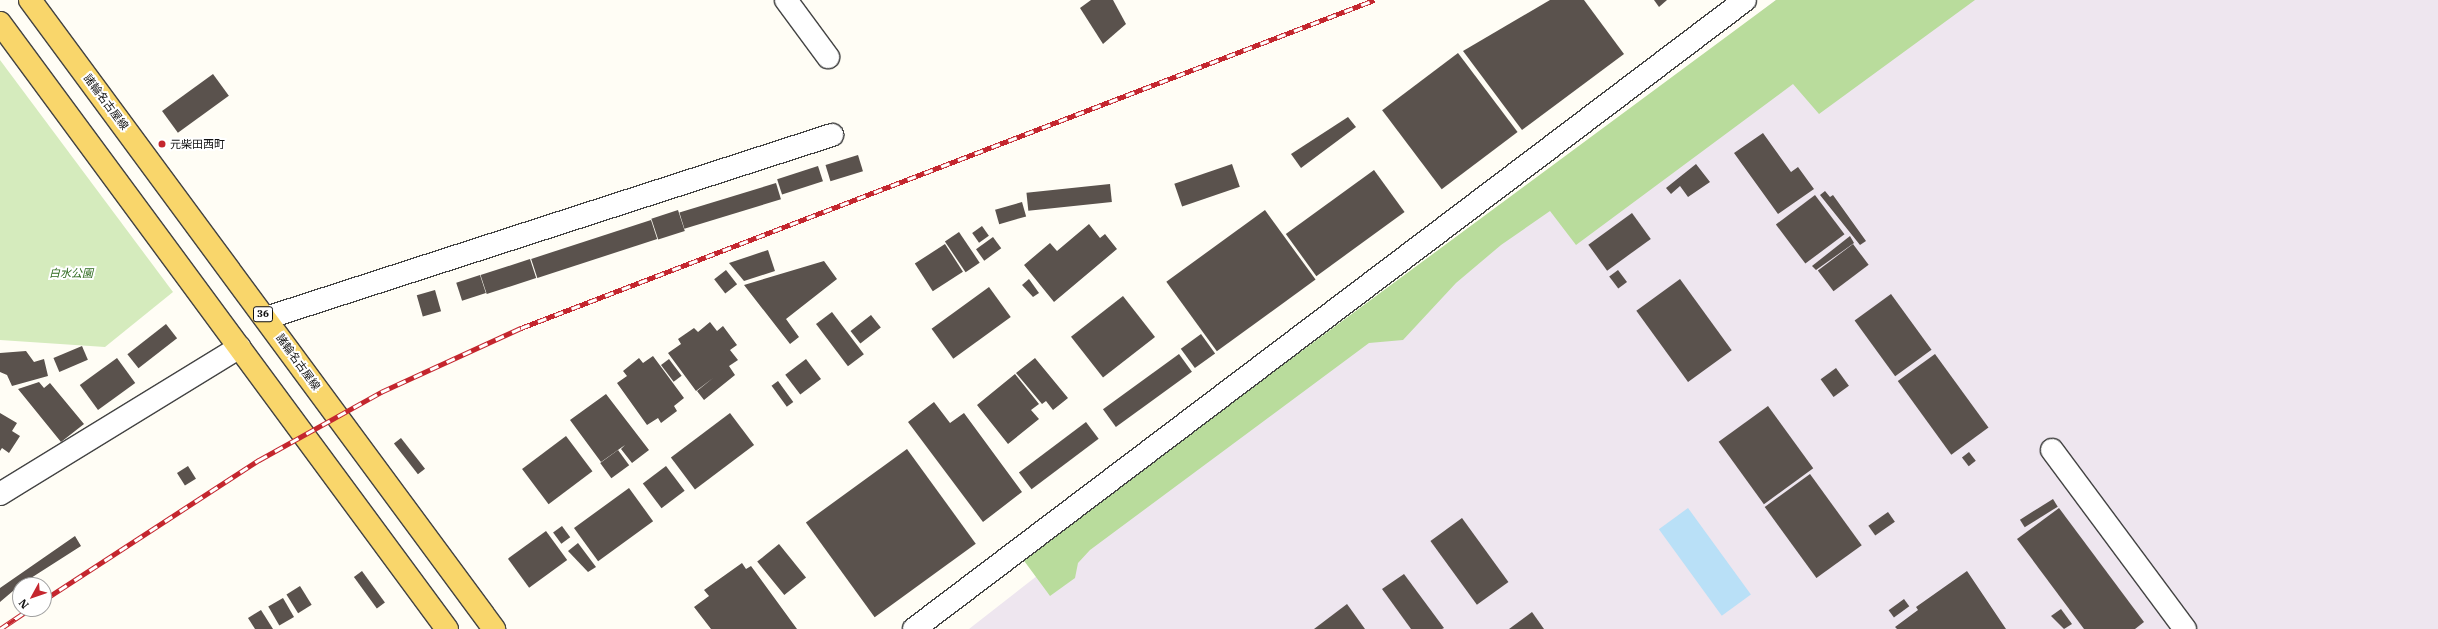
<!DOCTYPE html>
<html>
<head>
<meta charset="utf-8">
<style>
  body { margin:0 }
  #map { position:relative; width:2438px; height:629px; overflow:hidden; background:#fffdf5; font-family:"IBM Plex Serif","Noto Sans JP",serif }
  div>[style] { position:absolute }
  .industrial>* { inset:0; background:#eee6ef }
  .green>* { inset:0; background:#d5ebbd }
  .forest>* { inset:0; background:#b9dc9c }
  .water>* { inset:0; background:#b9e0f7; transform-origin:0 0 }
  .building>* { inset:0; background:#5a524d; transform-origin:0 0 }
  .roads { filter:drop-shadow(1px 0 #444) drop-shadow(-1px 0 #444) drop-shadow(0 1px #444) drop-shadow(0 -1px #444) }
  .minor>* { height:22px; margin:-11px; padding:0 11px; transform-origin:11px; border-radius:11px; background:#fff }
  .major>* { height:22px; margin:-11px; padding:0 11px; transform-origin:11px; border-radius:11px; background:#f9d66b }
  .rail>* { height:4.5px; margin-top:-2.25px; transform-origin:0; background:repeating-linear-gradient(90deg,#fff 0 9px,#c4262e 0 18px); box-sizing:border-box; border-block:1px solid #c4262e }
  .dots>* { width:11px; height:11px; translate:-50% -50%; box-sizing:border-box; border:2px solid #fff; border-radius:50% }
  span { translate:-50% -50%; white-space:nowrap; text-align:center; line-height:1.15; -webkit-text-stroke:4px #fff; paint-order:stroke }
  .shield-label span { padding:1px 3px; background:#fff; border:1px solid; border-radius:3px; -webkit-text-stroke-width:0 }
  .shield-label { font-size:10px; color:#111; font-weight:700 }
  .street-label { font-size:11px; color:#111 }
  .poi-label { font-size:11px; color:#111 }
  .left { translate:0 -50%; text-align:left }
  .park-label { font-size:11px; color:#2f6b1f; font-style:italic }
  .north { position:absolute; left:12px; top:577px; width:40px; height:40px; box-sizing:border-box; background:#fff; border:1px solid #a0a0a0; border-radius:50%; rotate:230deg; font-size:11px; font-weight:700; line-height:16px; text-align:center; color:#111 }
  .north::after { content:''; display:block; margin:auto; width:14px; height:18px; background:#c4262e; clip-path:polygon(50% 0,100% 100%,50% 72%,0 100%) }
</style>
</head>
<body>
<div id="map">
  <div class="industrial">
    <i style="clip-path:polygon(1776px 0,2438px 0,2438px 629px,969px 629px)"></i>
  </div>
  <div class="green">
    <i style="clip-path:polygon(0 60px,173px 292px,105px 347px,0 340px)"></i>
  </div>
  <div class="forest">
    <i style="clip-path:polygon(1776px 0,1975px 0,1819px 114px,1793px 84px,1576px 245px,1550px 211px,1501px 245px,1456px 283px,1403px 340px,1369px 343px,1090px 550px,1078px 563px,1075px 578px,1050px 596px,1022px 558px)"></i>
  </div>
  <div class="water">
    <i style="left:1688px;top:508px;width:107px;height:36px;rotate:54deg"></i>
  </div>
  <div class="building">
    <i style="clip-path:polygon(1091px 0,1113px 0,1126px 24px,1103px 44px,1080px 8px)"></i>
    <i style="clip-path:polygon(1550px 0,1584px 0,1624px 54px,1522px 130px,1463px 51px)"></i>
    <i style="clip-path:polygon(1654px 0,1667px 0,1659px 7px)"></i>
    <i style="left:1458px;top:53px;width:99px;height:95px;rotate:53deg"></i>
    <i style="left:213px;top:74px;width:27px;height:63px;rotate:54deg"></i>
    <i style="clip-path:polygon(1348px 117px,1356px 127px,1301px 168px,1291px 154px)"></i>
    <i style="clip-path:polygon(1763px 133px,1791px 172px,1798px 167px,1814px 189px,1778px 214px,1734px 153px)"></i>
    <i style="left:858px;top:155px;width:17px;height:34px;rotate:73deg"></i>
    <i style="left:1232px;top:164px;width:24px;height:61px;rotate:71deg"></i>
    <i style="clip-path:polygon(1696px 164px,1710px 182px,1688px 197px,1680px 186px,1671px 194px,1666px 188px)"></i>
    <i style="left:818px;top:166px;width:16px;height:43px;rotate:72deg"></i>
    <i style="left:1374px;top:170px;width:52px;height:109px;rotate:54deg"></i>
    <i style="left:776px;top:183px;width:17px;height:101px;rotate:73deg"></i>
    <i style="left:1110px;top:184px;width:18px;height:84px;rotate:84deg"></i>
    <i style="clip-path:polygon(1825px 191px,1830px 197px,1833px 195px,1866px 241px,1860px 245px,1820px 195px)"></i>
    <i style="left:1815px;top:195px;width:49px;height:49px;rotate:53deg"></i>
    <i style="left:1022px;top:202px;width:15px;height:28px;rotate:74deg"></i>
    <i style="left:678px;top:210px;width:22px;height:28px;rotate:72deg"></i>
    <i style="left:1265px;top:210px;width:86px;height:122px;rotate:54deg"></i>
    <i style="left:1632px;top:213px;width:32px;height:54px;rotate:54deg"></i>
    <i style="left:651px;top:220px;width:20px;height:126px;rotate:72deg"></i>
    <i style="clip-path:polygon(1089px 224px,1100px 238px,1105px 234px,1117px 249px,1054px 302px,1024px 265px,1050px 243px,1057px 251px)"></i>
    <i style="left:982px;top:226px;width:12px;height:12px;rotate:55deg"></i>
    <i style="left:959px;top:232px;width:37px;height:17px;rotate:56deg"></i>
    <i style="clip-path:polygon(1850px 236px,1854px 243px,1816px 270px,1812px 266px)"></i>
    <i style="left:993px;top:237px;width:14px;height:21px;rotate:54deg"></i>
    <i style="left:945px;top:244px;width:33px;height:36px;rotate:57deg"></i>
    <i style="left:1853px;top:244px;width:26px;height:44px;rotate:53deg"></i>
    <i style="clip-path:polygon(768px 250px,775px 271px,744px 281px,729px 263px)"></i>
    <i style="left:530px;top:259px;width:20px;height:52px;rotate:72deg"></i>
    <i style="clip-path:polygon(824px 261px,837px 279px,786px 319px,799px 337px,790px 344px,744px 285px)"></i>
    <i style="left:726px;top:270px;width:18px;height:15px;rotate:52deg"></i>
    <i style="left:1618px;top:270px;width:15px;height:11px;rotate:53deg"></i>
    <i style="left:480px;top:275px;width:19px;height:25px;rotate:72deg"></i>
    <i style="clip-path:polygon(1029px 279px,1039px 293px,1033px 297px,1022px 285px)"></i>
    <i style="left:1680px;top:279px;width:88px;height:54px;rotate:54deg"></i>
    <i style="left:989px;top:287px;width:37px;height:71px;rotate:54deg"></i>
    <i style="left:435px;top:290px;width:22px;height:19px;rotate:74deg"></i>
    <i style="left:1891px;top:294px;width:69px;height:45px;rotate:54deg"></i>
    <i style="left:1123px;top:296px;width:52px;height:66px;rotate:52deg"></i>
    <i style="left:832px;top:312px;width:53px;height:20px;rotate:53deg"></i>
    <i style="left:871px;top:315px;width:16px;height:26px;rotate:52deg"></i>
    <i style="clip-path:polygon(710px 322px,717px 331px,723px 326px,737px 345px,730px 350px,738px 360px,729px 366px,735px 375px,704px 400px,697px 391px,713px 378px,696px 391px,668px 353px,681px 344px,678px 339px,694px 328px,698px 332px)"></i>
    <i style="left:166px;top:324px;width:18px;height:49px;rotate:52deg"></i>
    <i style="left:1201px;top:334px;width:24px;height:25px;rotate:54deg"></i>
    <i style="left:82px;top:346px;width:15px;height:31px;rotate:67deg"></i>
    <i style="clip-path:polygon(26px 351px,34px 362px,44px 359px,48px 376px,12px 386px,7px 375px,0 372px,0 353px)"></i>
    <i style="left:1179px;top:354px;width:22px;height:94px;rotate:54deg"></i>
    <i style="left:1935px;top:354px;width:91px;height:46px;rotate:54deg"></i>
    <i style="clip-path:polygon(653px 356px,684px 398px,674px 406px,677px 411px,661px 423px,658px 418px,647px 425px,617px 383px,627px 376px,623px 371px,639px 358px,643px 363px)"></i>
    <i style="left:117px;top:358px;width:31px;height:46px;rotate:54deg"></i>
    <i style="clip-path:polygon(1035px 358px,1068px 398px,1053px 410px,1046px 401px,1042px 404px,1016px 373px)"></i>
    <i style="left:669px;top:359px;width:21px;height:10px;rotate:53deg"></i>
    <i style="left:806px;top:359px;width:25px;height:26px;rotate:53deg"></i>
    <i style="left:1836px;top:368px;width:22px;height:19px;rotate:54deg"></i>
    <i style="clip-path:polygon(1015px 374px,1039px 404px,1031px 410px,1039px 419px,1008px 444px,977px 405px)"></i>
    <i style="left:778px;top:381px;width:26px;height:8px;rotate:54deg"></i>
    <i style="clip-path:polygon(39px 382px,44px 388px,50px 383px,84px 424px,61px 442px,18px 389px)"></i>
    <i style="clip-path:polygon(606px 394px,649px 450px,632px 463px,621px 449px,625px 445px,601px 462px,570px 420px)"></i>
    <i style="clip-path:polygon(934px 402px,950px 423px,964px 413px,1022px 492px,983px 522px,908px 422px)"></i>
    <i style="left:1768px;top:406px;width:77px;height:61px;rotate:54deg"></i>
    <i style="clip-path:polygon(0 413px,17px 423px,12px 431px,20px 436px,9px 453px,2px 448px,0 451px)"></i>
    <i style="left:730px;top:413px;width:40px;height:74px;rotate:53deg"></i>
    <i style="left:1086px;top:422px;width:21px;height:84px;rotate:53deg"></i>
    <i style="left:566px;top:436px;width:44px;height:55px;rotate:53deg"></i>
    <i style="left:401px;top:438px;width:39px;height:9px;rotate:52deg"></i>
    <i style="left:907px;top:449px;width:117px;height:125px;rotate:54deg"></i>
    <i style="left:618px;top:450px;width:19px;height:22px;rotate:54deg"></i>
    <i style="left:1969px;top:452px;width:11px;height:9px;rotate:52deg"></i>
    <i style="left:188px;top:466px;width:15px;height:13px;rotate:58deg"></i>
    <i style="left:666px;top:466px;width:31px;height:29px;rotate:53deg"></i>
    <i style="left:1810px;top:474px;width:88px;height:56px;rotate:54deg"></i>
    <i style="left:629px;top:488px;width:41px;height:68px;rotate:54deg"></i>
    <i style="left:2053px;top:499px;width:9px;height:39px;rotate:58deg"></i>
    <i style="clip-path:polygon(2059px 508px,2144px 622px,2135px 629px,2084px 629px,2017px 539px)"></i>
    <i style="left:1888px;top:512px;width:12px;height:24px;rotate:55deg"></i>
    <i style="left:1462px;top:518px;width:79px;height:39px;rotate:54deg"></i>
    <i style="left:562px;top:526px;width:14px;height:11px;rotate:54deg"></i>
    <i style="left:546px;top:531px;width:36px;height:47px;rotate:54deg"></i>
    <i style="clip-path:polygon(75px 536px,81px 546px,20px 585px,0 602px,0 588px)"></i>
    <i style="clip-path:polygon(578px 543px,596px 567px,588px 572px,568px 551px)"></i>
    <i style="left:779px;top:544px;width:43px;height:28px;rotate:51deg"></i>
    <i style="clip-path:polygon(742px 563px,746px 569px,751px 566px,797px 629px,711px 629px,694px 607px,709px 596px,704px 590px)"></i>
    <i style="left:362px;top:571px;width:39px;height:10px;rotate:54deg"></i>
    <i style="clip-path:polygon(1967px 571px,2006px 629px,1897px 629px,1895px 627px,1918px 610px,1916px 607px)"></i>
    <i style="clip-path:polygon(1404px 574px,1444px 628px,1442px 629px,1411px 629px,1382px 589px)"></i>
    <i style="left:300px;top:586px;width:22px;height:16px;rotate:58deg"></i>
    <i style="left:283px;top:598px;width:22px;height:17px;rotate:60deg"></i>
    <i style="left:1904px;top:599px;width:9px;height:19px;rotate:54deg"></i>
    <i style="clip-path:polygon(1347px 604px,1365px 629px,1314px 629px)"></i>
    <i style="clip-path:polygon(2061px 609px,2072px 624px,2064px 629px,2051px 616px)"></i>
    <i style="clip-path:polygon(261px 610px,273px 629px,255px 629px,248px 618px)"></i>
    <i style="clip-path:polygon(1532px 612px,1544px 629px,1509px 629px)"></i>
  </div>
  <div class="roads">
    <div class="minor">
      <i style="left:786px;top:0;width:71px;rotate:53.6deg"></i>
      <i style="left:266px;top:318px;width:595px;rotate:-17.92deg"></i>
      <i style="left:2052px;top:450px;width:223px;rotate:53.4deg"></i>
      <i style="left:0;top:494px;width:281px;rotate:-31.5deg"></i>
      <i style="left:914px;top:629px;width:1042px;rotate:-37.12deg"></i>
    </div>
    <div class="major">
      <i style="left:30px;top:0;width:782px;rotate:53.58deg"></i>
      <i style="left:0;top:23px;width:753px;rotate:53.59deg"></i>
    </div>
  </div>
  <div class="rail">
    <i style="left:44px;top:600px;width:257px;rotate:-33.1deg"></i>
    <i style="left:259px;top:460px;width:140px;rotate:-29.1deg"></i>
    <i style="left:381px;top:392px;width:154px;rotate:-24.6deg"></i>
    <i style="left:521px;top:328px;width:914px;rotate:-21.03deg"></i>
    <i style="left:0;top:629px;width:36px;rotate:-34deg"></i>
  </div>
  <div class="dots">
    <i style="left:162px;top:144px;background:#c4262e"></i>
  </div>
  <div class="shield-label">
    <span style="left:263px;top:314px">36</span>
  </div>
  <div class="street-label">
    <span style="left:106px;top:102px;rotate:53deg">諸輪名古屋線</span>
    <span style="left:298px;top:362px;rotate:54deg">諸輪名古屋線</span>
  </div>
  <div class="poi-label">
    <span class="left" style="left:170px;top:144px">元柴田西町</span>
  </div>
  <div class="park-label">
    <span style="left:71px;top:273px">白水公園</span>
  </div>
  <div class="north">N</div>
</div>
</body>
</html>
